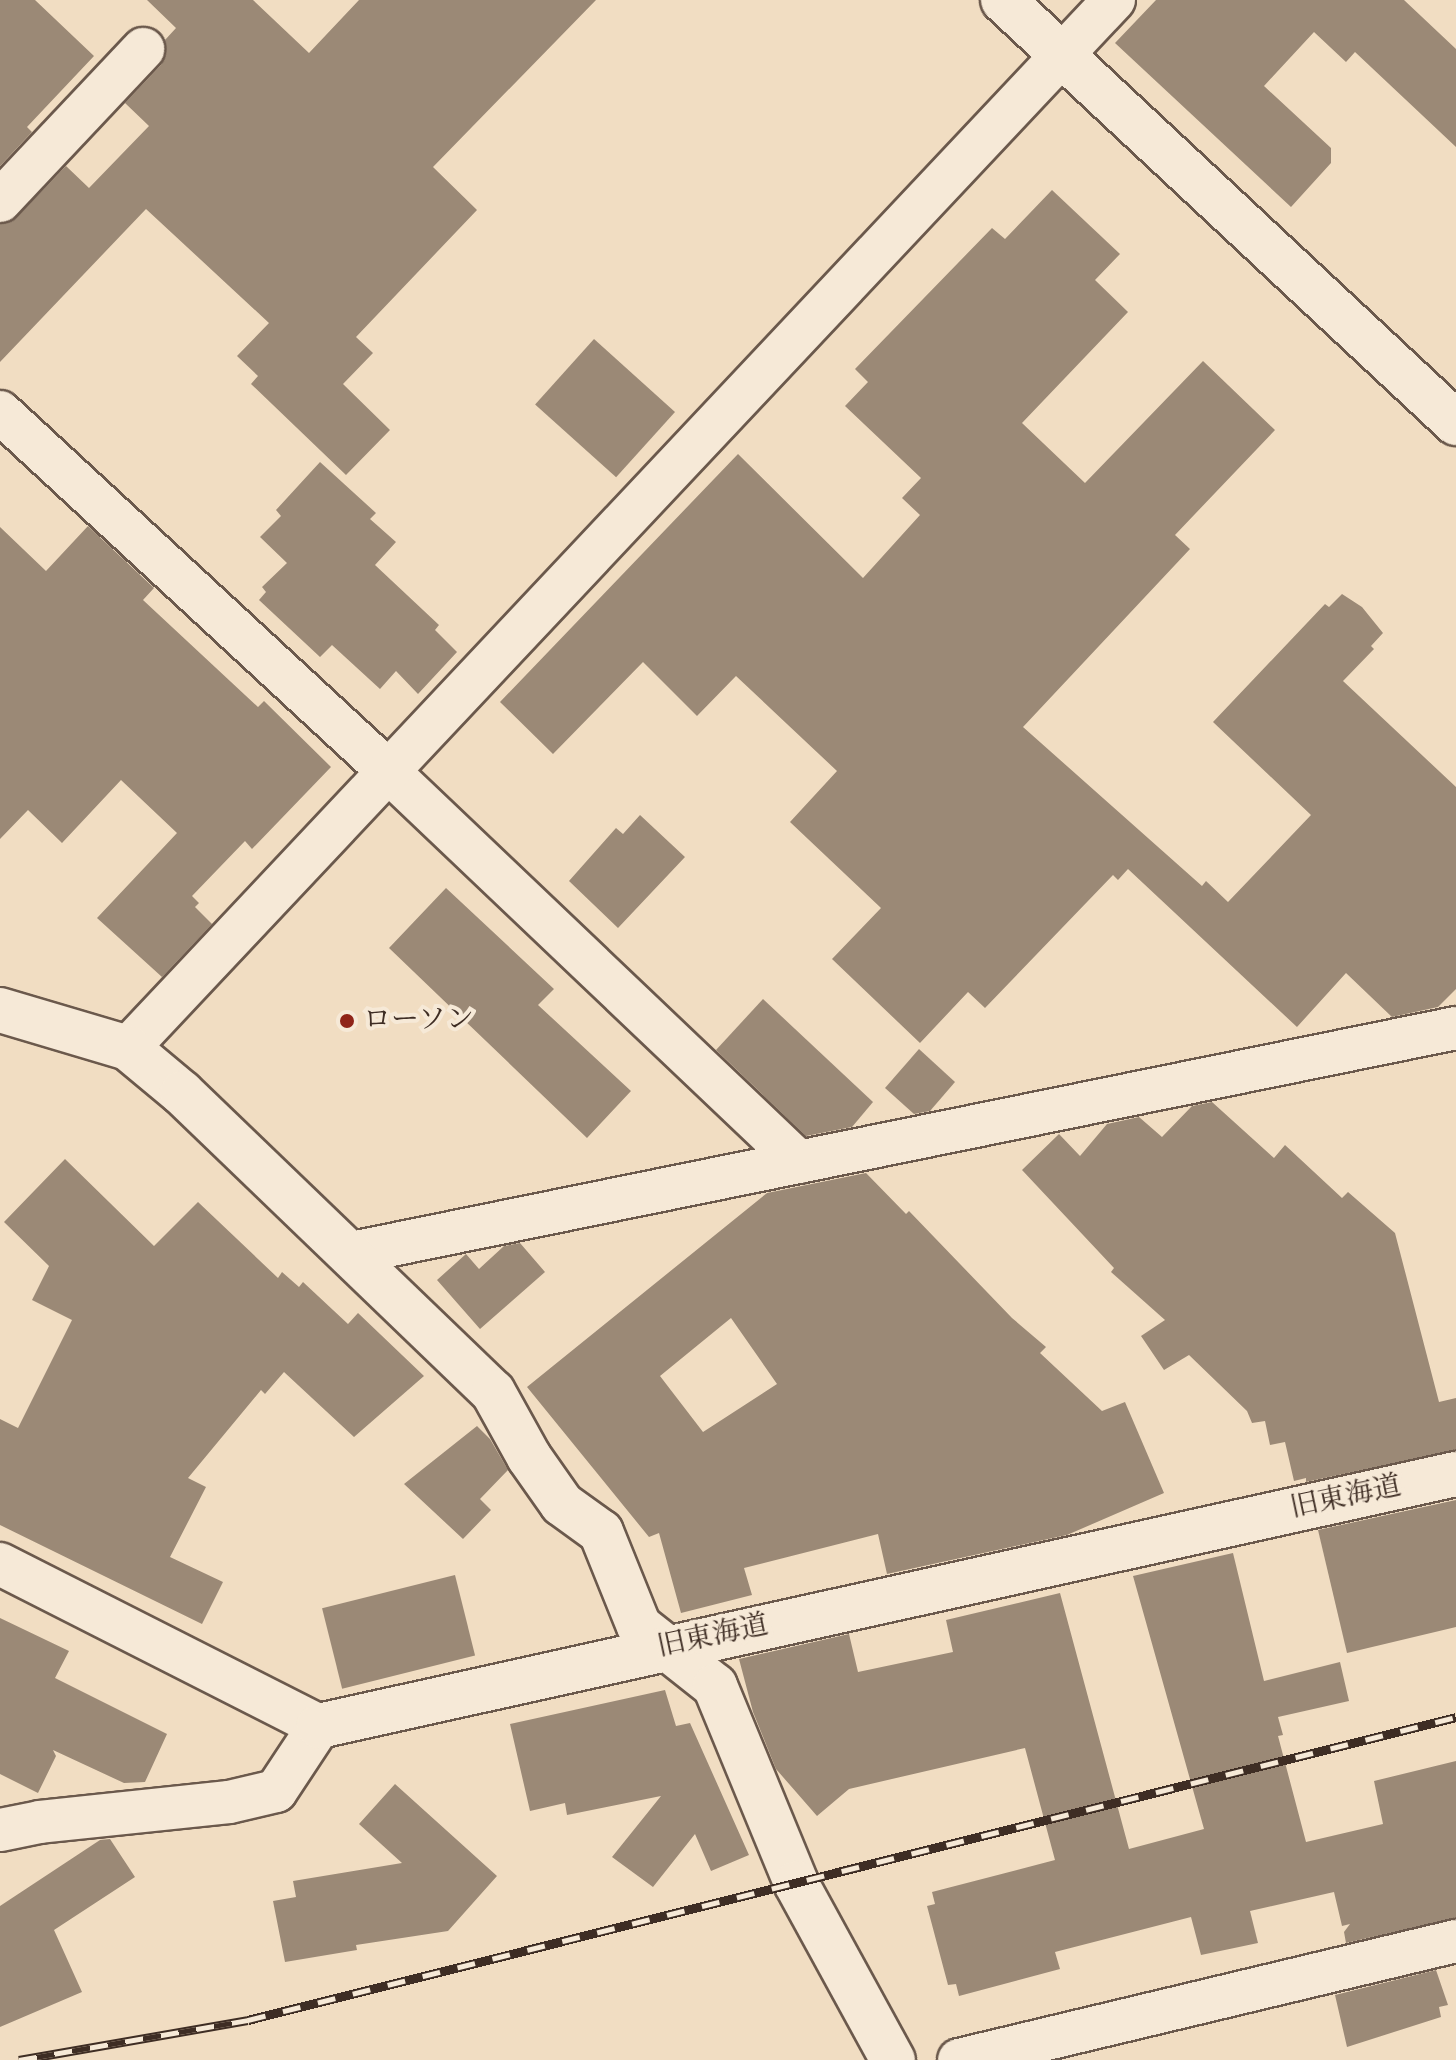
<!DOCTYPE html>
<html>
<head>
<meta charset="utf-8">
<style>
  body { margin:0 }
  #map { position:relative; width:1456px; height:2060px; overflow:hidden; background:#f1ddc2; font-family:Vollkorn,"Noto Serif JP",serif }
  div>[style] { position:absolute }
  .building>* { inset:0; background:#9b8976; transform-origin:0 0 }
  .roads { filter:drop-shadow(2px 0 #6b594c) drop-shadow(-2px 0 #6b594c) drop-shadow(0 2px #6b594c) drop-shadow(0 -2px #6b594c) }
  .minor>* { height:42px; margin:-21px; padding:0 21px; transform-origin:21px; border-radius:21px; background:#f6e9d7 }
  .tertiary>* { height:44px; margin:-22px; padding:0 22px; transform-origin:22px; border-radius:22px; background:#f6e9d7 }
  .rail>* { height:9px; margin-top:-4.5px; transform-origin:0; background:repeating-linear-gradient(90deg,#f6e9d7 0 18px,#3e2d24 0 36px); box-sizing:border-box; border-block:2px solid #3e2d24 }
  .dots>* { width:22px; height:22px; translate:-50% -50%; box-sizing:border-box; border:4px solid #f6e9d7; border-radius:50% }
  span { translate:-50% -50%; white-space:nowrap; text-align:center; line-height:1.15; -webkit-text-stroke:8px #f6e9d7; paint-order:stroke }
  .poi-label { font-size:28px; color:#3e2d24 }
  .left { translate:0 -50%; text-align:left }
  .street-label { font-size:28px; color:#3e2d24 }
</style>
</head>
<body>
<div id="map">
  <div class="building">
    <i style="clip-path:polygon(0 0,35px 0,94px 56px,27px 127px,32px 132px,0 166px)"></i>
    <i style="clip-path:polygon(147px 0,253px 0,309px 53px,359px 0,596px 0,433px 167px,477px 210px,356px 337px,373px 353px,343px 384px,390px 430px,346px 475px,251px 384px,258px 376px,237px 356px,269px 323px,146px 209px,0 362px,0 224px,17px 217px,66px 166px,89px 188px,149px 126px,125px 103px,161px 65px,166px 54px,165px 40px,176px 28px)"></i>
    <i style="clip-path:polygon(1156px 0,1404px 0,1456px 49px,1456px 147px,1355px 52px,1346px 62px,1314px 32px,1264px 86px,1331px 148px,1331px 163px,1291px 207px,1115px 43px)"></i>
    <i style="clip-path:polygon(1052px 190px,1120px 254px,1095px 280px,1128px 312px,1022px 423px,1085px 483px,1203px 361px,1275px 430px,1175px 535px,1190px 549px,1023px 727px,1202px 886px,1206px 881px,1228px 902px,1311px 815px,1213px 722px,1325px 604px,1329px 607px,1342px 594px,1362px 607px,1383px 633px,1371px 646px,1374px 649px,1343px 681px,1456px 787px,1456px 989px,1438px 1007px,1392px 1017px,1346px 973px,1297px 1027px,1128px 869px,1118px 880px,1113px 875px,985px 1008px,968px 992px,920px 1043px,832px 959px,881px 908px,790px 822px,837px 771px,736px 676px,697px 716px,643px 662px,553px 754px,500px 702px,738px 454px,863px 578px,920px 515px,902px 498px,921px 478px,845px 406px,868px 382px,855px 369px,992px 228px,1005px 239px)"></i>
    <i style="left:594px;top:339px;width:109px;height:88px;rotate:42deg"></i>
    <i style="clip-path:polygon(320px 462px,376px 513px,370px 519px,396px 542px,375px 565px,439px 625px,435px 630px,457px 652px,418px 694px,396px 671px,380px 689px,332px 645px,320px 657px,259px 600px,266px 592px,262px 587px,287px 563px,260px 537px,281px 516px,276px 510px)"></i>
    <i style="clip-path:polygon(88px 526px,154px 588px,143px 600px,258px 707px,264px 701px,331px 767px,252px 849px,245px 841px,192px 896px,199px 903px,195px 907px,212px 924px,162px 977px,97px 918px,177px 833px,121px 780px,62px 843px,28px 810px,0 839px,0 527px,46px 571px)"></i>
    <i style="clip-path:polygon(640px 815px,685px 857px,618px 928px,569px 881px,616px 828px,623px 834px)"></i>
    <i style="clip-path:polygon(446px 888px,554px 989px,538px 1005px,631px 1091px,587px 1138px,389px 948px)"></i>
    <i style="clip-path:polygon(763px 999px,873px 1102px,852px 1127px,806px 1136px,716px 1050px)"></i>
    <i style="clip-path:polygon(919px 1049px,955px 1082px,930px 1111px,914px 1114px,885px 1088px)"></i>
    <i style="clip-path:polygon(1212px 1102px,1274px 1158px,1285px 1145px,1342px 1198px,1348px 1192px,1395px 1233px,1439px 1402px,1456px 1398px,1456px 1450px,1306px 1482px,1306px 1478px,1294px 1481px,1285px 1442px,1270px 1445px,1265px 1421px,1252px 1423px,1247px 1411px,1189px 1355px,1164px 1370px,1141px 1336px,1165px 1320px,1111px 1272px,1114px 1268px,1022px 1170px,1059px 1134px,1080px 1156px,1107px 1124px,1139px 1117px,1162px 1137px,1192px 1106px)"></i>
    <i style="clip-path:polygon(65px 1159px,154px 1246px,198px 1202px,278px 1278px,282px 1272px,299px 1287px,303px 1282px,348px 1324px,358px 1313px,424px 1376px,354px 1437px,284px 1372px,265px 1394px,261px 1390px,188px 1478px,206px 1487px,170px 1557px,223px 1582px,202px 1624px,0 1525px,0 1419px,18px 1428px,72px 1320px,32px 1300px,49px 1266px,4px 1222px)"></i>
    <i style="clip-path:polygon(evenodd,866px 1173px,906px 1214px,909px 1211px,1012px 1318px,1046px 1347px,1040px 1353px,1102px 1411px,1125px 1402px,1164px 1493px,1067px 1535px,887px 1574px,878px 1534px,744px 1568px,752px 1595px,681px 1613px,659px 1533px,649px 1537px,527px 1387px,767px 1193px,866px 1173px,731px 1318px,777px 1384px,703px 1432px,660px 1376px,731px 1318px)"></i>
    <i style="clip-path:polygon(520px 1243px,545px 1272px,480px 1329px,437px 1280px,466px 1254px,479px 1269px,504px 1246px)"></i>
    <i style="clip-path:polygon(477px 1426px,490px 1439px,508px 1470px,480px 1499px,491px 1510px,463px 1539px,404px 1484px)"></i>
    <i style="clip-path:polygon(1456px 1500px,1456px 1627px,1347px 1653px,1318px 1530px)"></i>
    <i style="clip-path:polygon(1233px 1553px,1264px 1681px,1340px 1662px,1349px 1701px,1278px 1717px,1283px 1735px,1278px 1736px,1306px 1842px,1383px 1824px,1374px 1781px,1456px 1761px,1456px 1918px,1346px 1943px,1344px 1932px,1350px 1924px,1342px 1926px,1334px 1892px,1250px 1911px,1258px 1943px,1201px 1955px,1191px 1917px,1055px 1952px,1060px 1969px,959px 1996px,956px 1984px,948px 1985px,927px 1906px,935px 1904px,932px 1892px,1055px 1860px,1025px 1748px,849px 1789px,817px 1816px,776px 1769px,753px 1712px,739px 1659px,849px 1634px,858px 1672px,953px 1652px,946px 1620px,1060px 1593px,1129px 1849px,1204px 1829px,1133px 1576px)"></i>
    <i style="left:455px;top:1575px;width:83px;height:137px;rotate:76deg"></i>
    <i style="clip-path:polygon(0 1618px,69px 1651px,55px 1678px,167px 1734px,145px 1782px,124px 1783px,53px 1750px,56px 1756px,38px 1793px,0 1774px)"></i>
    <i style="clip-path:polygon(665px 1690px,676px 1726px,690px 1723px,749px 1855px,711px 1871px,695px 1834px,653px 1887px,612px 1857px,661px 1796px,567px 1815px,565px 1803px,530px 1811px,510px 1724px)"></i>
    <i style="clip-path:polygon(395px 1784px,497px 1876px,448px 1931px,356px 1945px,357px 1950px,285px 1962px,273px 1901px,296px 1897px,293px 1881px,402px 1863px,359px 1824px)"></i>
    <i style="clip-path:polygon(110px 1839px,135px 1877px,54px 1930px,82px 1992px,0 2027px,0 1906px,100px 1840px)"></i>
    <i style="clip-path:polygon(1436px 1970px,1448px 2005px,1439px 2007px,1441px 2017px,1347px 2047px,1335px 1995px)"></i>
  </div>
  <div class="roads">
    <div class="minor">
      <i style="left:0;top:201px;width:209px;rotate:-46.7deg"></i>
      <i style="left:0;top:412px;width:530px;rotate:42.78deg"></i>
      <i style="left:389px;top:772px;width:566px;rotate:43.57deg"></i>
      <i style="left:128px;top:1048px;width:1439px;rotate:-46.75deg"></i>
      <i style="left:352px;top:1253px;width:1127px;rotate:-11.52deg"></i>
      <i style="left:0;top:1564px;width:358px;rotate:26.9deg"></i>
      <i style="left:319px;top:1726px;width:78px;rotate:123.5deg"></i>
      <i style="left:276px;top:1791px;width:48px;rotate:166.8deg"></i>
      <i style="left:229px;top:1802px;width:190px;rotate:174deg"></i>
      <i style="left:40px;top:1822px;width:41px;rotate:168.7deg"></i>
      <i style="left:959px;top:2060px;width:511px;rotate:-13.47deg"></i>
    </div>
    <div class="tertiary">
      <i style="left:1003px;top:0;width:620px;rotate:43.04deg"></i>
      <i style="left:0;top:1010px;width:134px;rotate:16.5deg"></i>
      <i style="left:128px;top:1048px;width:70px;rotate:39.8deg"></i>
      <i style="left:182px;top:1093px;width:431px;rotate:43.9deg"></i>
      <i style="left:493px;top:1392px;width:74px;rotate:61deg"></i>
      <i style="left:529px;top:1457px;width:57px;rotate:54.9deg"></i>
      <i style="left:562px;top:1504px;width:48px;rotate:35.7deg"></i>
      <i style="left:601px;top:1532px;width:101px;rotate:68deg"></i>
      <i style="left:639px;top:1626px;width:97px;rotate:38.3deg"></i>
      <i style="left:715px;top:1686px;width:213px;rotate:67.6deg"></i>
      <i style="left:796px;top:1883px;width:202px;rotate:61.3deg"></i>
      <i style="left:319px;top:1726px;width:1165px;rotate:-12.5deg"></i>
    </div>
  </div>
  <div class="rail">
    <i style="left:19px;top:2060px;width:232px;rotate:-9.9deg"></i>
    <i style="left:248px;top:2020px;width:1245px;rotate:-14.08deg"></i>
  </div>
  <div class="dots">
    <i style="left:347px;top:1021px;background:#8f2418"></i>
  </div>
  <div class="poi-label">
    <span class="left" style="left:363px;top:1021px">ローソン</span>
  </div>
  <div class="street-label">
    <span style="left:1346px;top:1498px;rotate:-12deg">旧東海道</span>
    <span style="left:713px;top:1637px;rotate:-12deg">旧東海道</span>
  </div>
</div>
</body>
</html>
